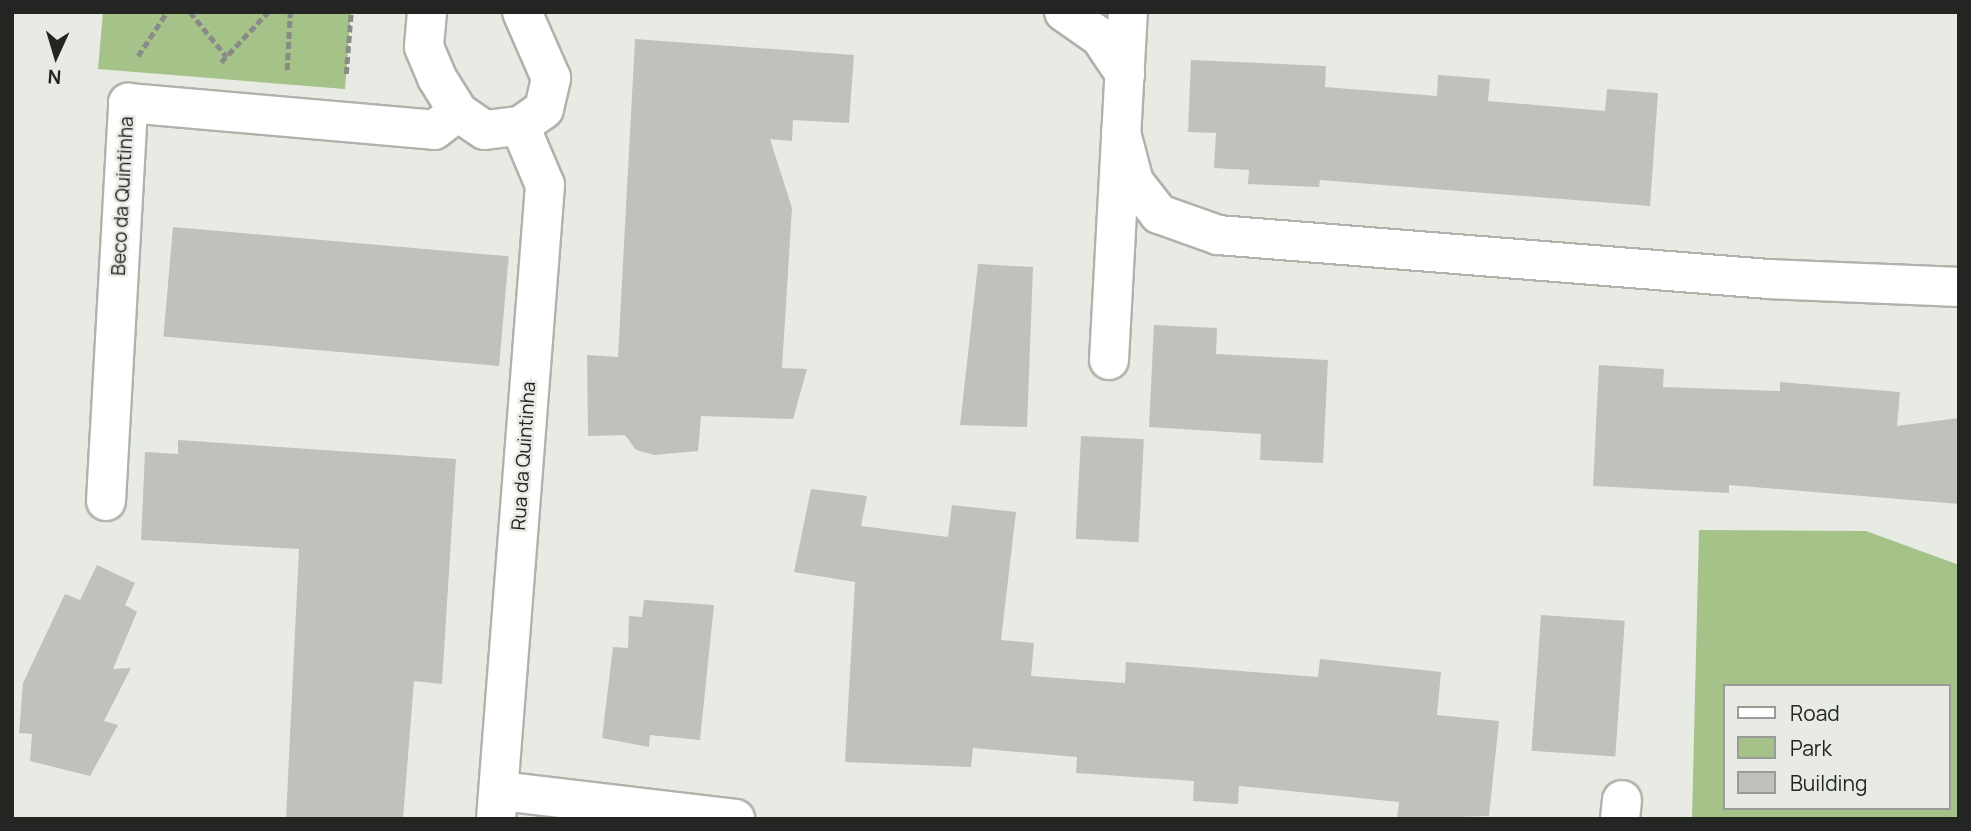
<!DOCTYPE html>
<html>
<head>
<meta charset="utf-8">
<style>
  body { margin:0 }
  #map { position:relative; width:1971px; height:831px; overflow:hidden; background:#e7ebe4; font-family:Manrope,sans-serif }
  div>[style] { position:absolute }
  .green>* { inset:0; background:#a5c288 }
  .building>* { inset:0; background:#bec2bb; transform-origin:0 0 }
  .path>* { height:4.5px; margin-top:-2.25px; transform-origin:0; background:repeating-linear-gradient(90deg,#888b86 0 7px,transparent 0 10.5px) }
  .roads { filter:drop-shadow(2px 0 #afb3ac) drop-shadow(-2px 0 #afb3ac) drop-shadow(0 2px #afb3ac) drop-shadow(0 -2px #afb3ac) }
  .minor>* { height:38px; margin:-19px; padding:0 19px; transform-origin:19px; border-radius:19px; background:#fff }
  span { translate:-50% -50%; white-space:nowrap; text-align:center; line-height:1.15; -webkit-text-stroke:5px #e7ebe4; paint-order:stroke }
  .street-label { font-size:19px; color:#232522 }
  .frame { position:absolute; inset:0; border:14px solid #232522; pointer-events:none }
  .legend { position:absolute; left:1723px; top:684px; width:228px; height:126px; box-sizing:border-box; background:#e7ebe4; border:2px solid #999c96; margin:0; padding:9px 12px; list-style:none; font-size:21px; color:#232522 }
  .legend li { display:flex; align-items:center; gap:14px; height:35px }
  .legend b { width:35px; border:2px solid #999c96 }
  .north { position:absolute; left:21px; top:21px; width:70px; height:70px; -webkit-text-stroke:5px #e7ebe4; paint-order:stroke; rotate:184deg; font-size:19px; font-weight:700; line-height:28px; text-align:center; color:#232522 }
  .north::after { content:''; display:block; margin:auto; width:24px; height:32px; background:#232522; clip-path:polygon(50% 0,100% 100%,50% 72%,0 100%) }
</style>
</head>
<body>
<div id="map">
  <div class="green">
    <i style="clip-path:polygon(103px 12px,351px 12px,345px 89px,98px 69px)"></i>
    <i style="clip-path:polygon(evenodd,1699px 530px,1866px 531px,1959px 565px,1959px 819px,1692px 819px,1699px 530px,1724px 686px,1948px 686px,1948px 808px,1724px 808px,1724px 686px)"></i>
  </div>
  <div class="building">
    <i style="clip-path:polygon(635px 39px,854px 55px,849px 123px,793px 120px,792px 141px,770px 139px,792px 208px,782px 368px,807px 369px,793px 419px,701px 416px,698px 451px,654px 455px,636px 450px,625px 435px,588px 436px,587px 355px,618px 357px)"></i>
    <i style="clip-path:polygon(1191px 60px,1326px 66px,1325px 87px,1437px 96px,1438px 75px,1490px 79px,1488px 101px,1605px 111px,1607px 89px,1658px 93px,1650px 206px,1320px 180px,1319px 187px,1248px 184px,1249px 170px,1214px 168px,1216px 133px,1188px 132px)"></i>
    <i style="left:173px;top:227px;width:337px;height:110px;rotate:5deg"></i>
    <i style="clip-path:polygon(978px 264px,1033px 267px,1027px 427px,960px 425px)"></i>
    <i style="clip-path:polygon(1154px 325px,1217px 328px,1216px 354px,1328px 360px,1323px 463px,1260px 460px,1261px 434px,1149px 427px)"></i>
    <i style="clip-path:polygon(1599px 365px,1664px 369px,1663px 387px,1780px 391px,1780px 382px,1900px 392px,1897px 426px,1959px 418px,1959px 504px,1729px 485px,1729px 493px,1593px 486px)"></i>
    <i style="left:1081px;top:436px;width:63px;height:103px;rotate:3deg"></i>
    <i style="clip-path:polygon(178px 440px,456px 459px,442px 684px,414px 681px,403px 819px,286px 819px,299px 549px,141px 540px,145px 452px,178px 454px)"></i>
    <i style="clip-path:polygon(811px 489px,867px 496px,861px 526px,948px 537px,952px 505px,1016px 512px,1001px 640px,1034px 643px,1031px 676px,1125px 683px,1126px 662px,1318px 677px,1320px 659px,1441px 672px,1437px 715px,1499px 721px,1489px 816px,1397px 819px,1399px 802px,1239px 786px,1238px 804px,1193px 801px,1194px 781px,1076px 773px,1077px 757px,973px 748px,971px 767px,845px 762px,855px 582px,794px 572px)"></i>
    <i style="clip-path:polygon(97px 565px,135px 583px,125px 605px,137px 612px,113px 669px,131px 668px,104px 721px,118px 725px,90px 776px,30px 761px,32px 734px,19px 733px,23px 683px,65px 594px,80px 600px)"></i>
    <i style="clip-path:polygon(644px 600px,714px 605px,700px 740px,650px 735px,649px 747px,602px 738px,613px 647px,628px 648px,629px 616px,642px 617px)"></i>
    <i style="left:1541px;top:615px;width:84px;height:136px;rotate:4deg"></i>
  </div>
  <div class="path">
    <i style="left:190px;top:12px;width:58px;rotate:50.6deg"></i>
    <i style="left:138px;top:56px;width:53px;rotate:-56.6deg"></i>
    <i style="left:221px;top:62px;width:69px;rotate:-46.8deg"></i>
    <i style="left:287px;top:70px;width:58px;rotate:-87deg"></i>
    <i style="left:346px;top:74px;width:62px;rotate:-85.4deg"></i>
  </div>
  <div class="roads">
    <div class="minor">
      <i style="left:427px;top:12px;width:35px;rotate:95deg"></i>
      <i style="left:424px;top:47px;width:34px;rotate:67deg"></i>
      <i style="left:437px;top:78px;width:40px;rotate:58deg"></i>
      <i style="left:458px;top:112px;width:32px;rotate:34deg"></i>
      <i style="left:485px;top:130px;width:35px;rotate:-7deg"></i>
      <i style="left:520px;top:126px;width:29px;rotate:-35deg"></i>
      <i style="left:544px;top:109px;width:32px;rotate:-77deg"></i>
      <i style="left:551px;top:78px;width:72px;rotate:-113.7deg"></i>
      <i style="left:1064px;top:12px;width:44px;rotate:34.8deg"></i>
      <i style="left:1100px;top:37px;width:45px;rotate:56deg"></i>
      <i style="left:1121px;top:133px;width:51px;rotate:75.1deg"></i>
      <i style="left:1134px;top:182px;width:41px;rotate:52deg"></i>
      <i style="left:1159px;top:214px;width:63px;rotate:19.6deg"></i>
      <i style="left:1218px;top:235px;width:552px;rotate:4.57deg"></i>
      <i style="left:1768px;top:279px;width:191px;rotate:2.4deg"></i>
      <i style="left:1109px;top:360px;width:349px;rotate:-86.9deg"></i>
      <i style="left:106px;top:501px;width:399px;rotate:-86.8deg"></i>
      <i style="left:128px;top:103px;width:307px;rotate:5deg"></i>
      <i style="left:434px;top:130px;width:30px;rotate:-37deg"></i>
      <i style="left:501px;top:791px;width:236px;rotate:6.8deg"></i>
      <i style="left:496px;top:819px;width:636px;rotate:-85.58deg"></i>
      <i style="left:545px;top:185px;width:64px;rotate:-113deg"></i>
      <i style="left:1620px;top:819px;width:19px;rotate:-84deg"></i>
    </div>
  </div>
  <div class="street-label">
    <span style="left:123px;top:196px;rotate:-87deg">Beco da Quintinha</span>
    <span style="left:524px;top:456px;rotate:-86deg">Rua da Quintinha</span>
  </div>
  <div class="frame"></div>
  <ul class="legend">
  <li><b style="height:9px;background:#fff"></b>Road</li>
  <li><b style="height:19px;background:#a5c288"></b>Park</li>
  <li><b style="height:19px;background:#bec2bb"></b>Building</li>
  </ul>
  <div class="north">N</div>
</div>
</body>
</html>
